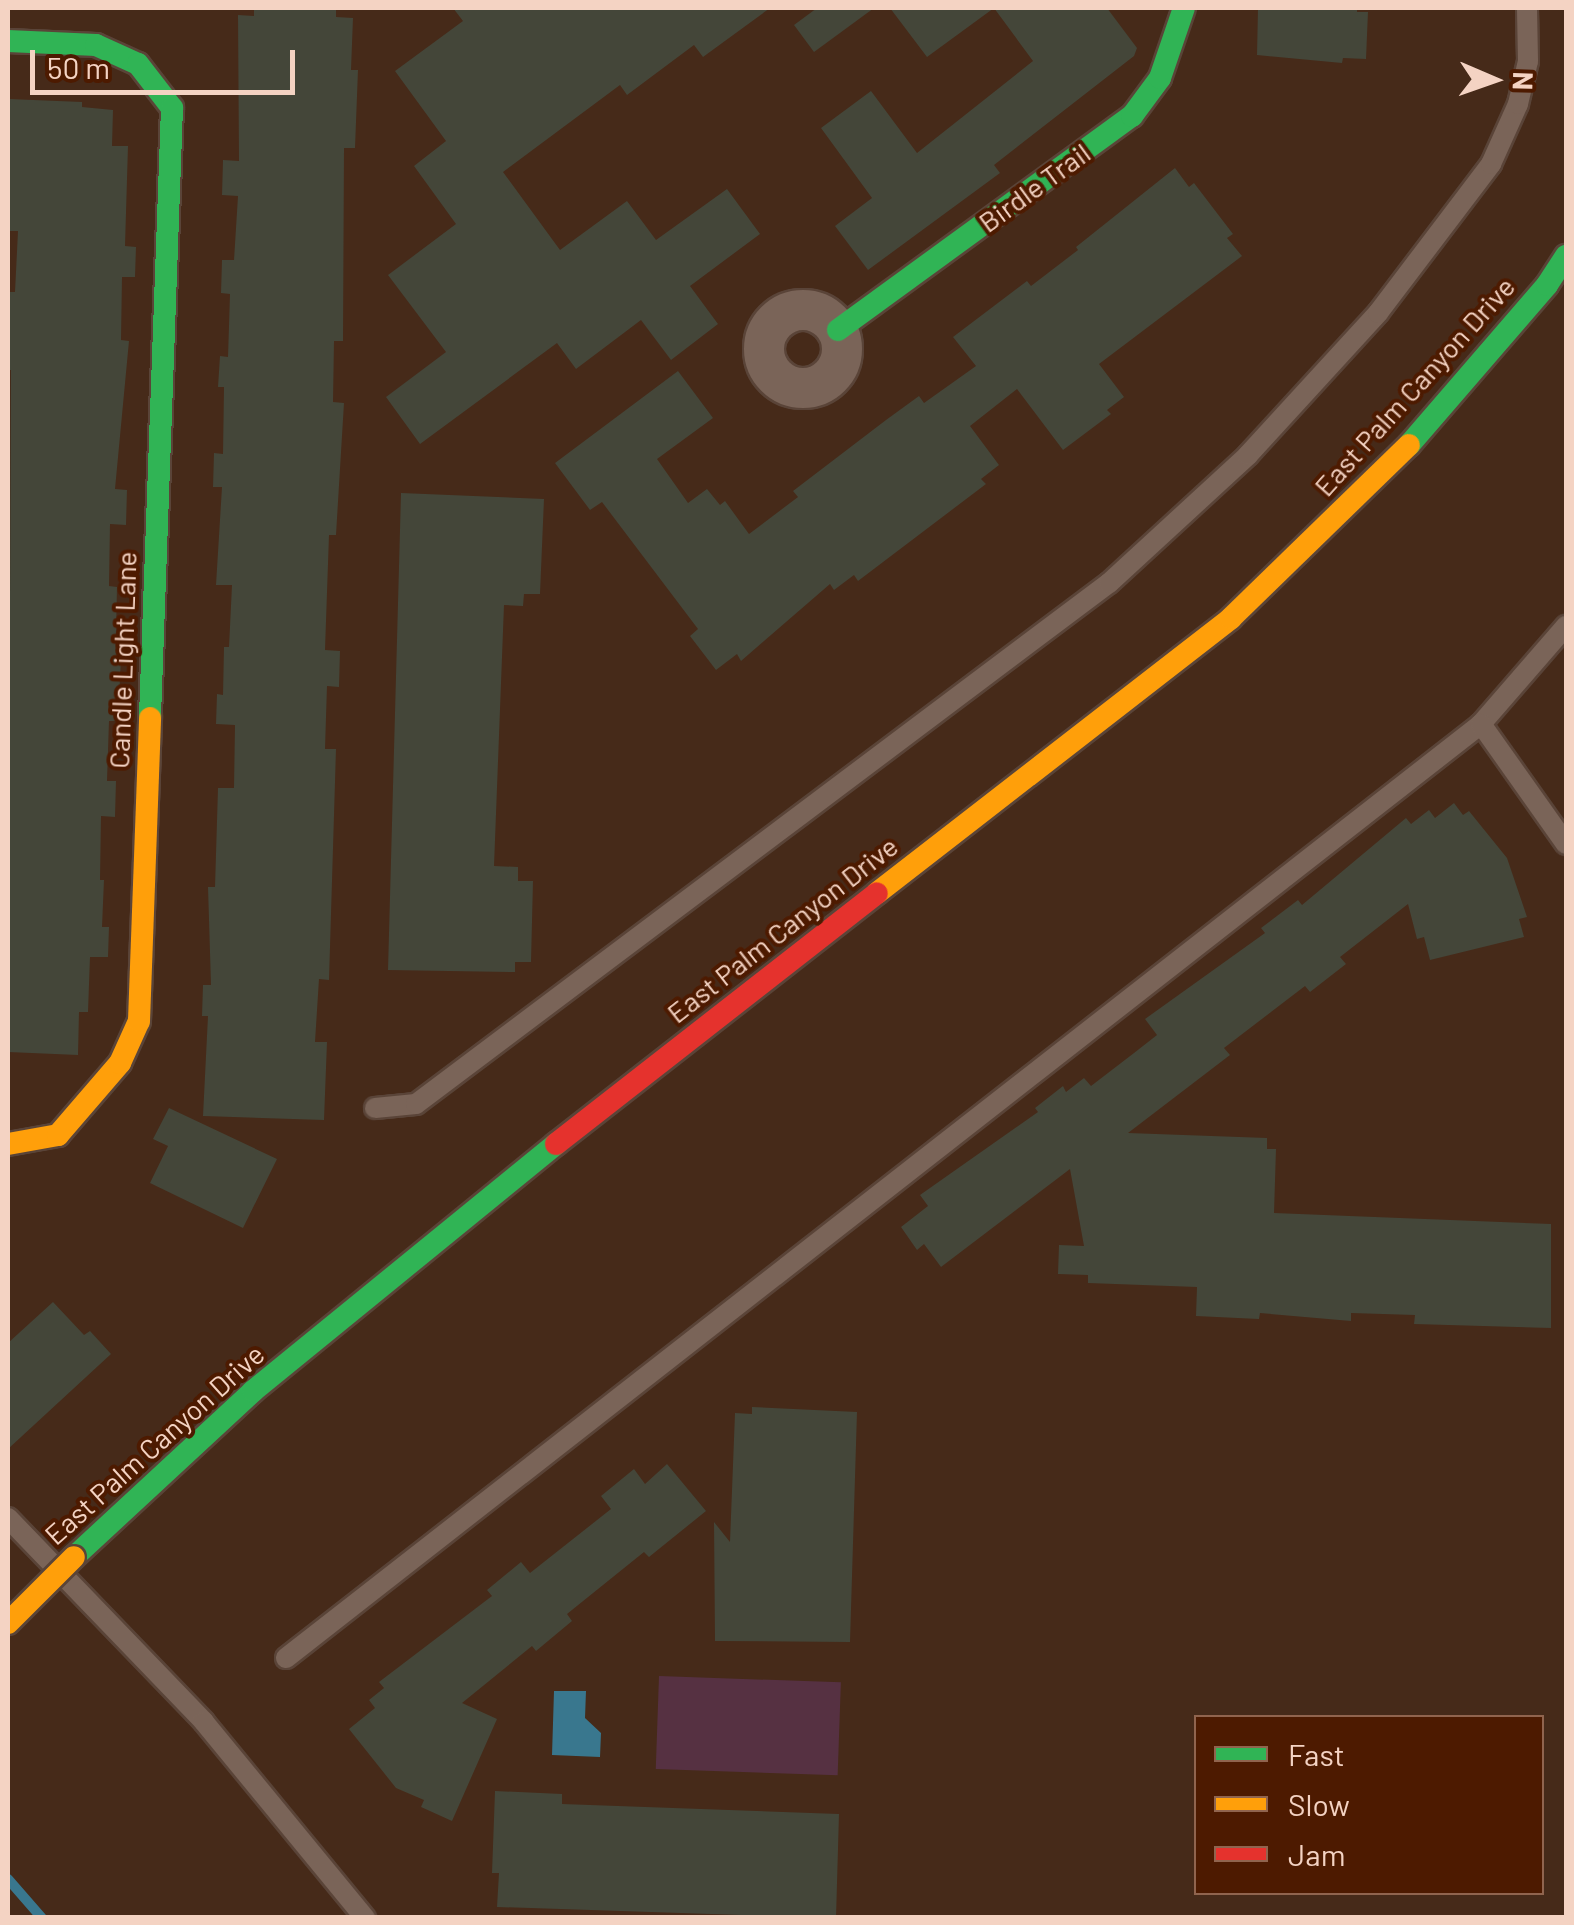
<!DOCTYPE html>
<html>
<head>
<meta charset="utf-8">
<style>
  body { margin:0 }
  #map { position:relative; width:1574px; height:1925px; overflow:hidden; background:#462a19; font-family:Barlow,sans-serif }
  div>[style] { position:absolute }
  .green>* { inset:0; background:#563142; transform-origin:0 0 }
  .water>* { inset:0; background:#39778e }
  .stream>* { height:10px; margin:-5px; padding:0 5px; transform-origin:5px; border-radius:5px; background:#39778e }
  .building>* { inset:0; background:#444639 }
  .roads { filter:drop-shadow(2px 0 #5a4438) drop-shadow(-2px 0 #5a4438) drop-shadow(0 2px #5a4438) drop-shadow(0 -2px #5a4438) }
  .lane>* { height:20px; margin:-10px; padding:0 10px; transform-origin:10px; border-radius:10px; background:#7a6458 }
  .street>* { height:40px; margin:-20px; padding:0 20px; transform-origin:20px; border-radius:20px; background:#7a6458 }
  .street>.ring { margin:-20px; padding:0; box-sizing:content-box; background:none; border:40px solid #7a6458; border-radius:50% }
  .fast>* { height:22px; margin:-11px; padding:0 11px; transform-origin:11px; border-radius:11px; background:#30b455 }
  .slow>* { height:22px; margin:-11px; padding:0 11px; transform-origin:11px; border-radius:11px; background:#ff9f0a }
  .jam>* { height:22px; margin:-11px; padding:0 11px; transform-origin:11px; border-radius:11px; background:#e5322d }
  .bridges { filter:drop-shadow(2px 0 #5a4438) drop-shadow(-2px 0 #5a4438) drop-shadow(0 2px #5a4438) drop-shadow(0 -2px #5a4438) }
  .slow-bridge>* { height:22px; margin:-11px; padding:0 11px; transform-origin:11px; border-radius:11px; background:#ff9f0a }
  span { translate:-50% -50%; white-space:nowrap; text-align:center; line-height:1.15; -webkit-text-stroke:8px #4d1a00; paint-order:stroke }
  .street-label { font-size:28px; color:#f4d3c3 }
  .frame { position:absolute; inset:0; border:10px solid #f4d3c3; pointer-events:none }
  .legend { position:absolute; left:1194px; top:1715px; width:350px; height:180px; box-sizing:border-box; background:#4d1a00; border:2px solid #90644e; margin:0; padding:12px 18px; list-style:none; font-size:30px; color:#f4d3c3 }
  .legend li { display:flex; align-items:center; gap:20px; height:50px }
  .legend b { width:50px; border:2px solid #90644e }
  .north { position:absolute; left:1444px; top:30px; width:100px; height:100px; -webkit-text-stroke:8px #4d1a00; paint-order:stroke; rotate:92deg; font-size:28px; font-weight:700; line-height:40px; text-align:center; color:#f4d3c3 }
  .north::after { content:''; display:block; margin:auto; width:35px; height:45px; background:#f4d3c3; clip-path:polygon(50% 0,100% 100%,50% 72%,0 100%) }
  .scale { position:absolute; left:30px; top:50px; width:265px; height:45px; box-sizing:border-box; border:5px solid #f4d3c3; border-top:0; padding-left:12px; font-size:30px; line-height:35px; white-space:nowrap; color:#f4d3c3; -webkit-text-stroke:8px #4d1a00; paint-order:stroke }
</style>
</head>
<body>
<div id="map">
  <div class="green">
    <i style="left:659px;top:1676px;width:182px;height:93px;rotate:2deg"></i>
  </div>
  <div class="water">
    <i style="clip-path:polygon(554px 1691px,586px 1691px,585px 1718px,601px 1733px,600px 1757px,552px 1755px)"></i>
  </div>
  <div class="stream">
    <i style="left:8px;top:1879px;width:52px;rotate:48.9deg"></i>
  </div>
  <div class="building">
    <i style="clip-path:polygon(254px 8px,336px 8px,336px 17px,353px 18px,351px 70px,358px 70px,355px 148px,344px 148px,343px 341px,334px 341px,333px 402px,344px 403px,336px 535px,329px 535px,325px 650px,340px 651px,339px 687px,327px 686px,325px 749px,336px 749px,329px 980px,319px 979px,315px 1042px,327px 1042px,324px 1120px,203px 1116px,208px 1016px,202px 1016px,203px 985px,211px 985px,208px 887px,215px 887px,218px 788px,234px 788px,235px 725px,216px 724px,217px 694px,223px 695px,224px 647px,229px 647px,232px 585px,216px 585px,222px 487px,213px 487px,214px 453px,223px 454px,224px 387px,218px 387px,220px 356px,228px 357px,230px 294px,221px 293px,222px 260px,234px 260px,238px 196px,222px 195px,223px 160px,239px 161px,238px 15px,254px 16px)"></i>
    <i style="clip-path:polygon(453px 8px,770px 8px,703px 57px,694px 45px,627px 95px,620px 85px,503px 172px,560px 250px,627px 201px,656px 240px,727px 189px,760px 234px,690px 286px,718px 324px,671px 360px,641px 320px,576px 369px,557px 343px,420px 444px,386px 397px,446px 352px,388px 275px,456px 224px,414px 166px,446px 141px,395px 71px,463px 21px)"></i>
    <i style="clip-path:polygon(817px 8px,874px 8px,814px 52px,794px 25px)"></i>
    <i style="clip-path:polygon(890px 8px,1107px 8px,1137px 48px,1134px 56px,994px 165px,1000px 173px,868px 270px,835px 226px,872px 198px,821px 128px,871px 91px,917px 153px,1033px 61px,994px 8px,927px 57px)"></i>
    <i style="clip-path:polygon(1258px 8px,1357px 8px,1357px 12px,1368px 12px,1366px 59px,1343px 58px,1342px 63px,1257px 55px)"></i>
    <i style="clip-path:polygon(9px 99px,82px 102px,82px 107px,113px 110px,112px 146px,128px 146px,125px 246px,136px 247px,135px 277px,122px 277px,121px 340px,129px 341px,115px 489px,127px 490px,126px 525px,110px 524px,109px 586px,117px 587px,116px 636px,122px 636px,118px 721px,109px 721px,107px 781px,116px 781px,115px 817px,101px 816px,100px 880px,104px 880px,102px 927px,109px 927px,108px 957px,90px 957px,88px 1012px,79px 1012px,78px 1055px,8px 1052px,11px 370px,8px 370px,8px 292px,15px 292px,18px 231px,8px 231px)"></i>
    <i style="clip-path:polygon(1175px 168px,1189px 187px,1194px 183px,1233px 234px,1227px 238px,1242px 256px,1099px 364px,1124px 397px,1107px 410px,1111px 414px,1063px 450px,1017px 389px,970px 426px,999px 465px,981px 479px,986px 484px,858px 581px,854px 575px,834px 590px,830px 584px,741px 661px,737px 654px,716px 670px,690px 636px,698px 629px,602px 502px,590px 510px,555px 463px,678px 371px,713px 418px,657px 459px,688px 503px,707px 489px,720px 505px,725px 501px,749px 534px,798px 497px,793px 491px,886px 420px,919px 396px,924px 403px,976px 366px,953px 337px,1027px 281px,1031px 286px,1078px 250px,1076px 247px)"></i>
    <i style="clip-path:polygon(401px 493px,544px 499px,540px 594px,524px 594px,523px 606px,504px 605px,494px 866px,518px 867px,518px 881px,533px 881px,531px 962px,515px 962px,515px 972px,388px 970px)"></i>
    <i style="clip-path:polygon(1454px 803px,1463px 815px,1469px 811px,1507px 858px,1527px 917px,1519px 919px,1524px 937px,1430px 960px,1424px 937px,1417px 939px,1408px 904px,1340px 957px,1346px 964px,1310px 992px,1305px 986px,1224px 1048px,1230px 1055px,1128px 1133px,1267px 1138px,1267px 1149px,1276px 1149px,1274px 1213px,1551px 1224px,1551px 1328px,1414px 1324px,1415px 1315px,1351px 1313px,1351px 1321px,1260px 1313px,1259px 1319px,1196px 1316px,1197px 1287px,1088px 1283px,1088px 1275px,1058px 1274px,1059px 1245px,1084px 1246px,1070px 1169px,941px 1267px,924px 1244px,917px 1250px,901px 1227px,928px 1206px,920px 1195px,1038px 1112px,1035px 1108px,1063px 1086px,1066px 1092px,1084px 1078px,1091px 1086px,1134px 1053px,1157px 1035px,1145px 1019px,1265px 933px,1261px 928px,1298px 900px,1302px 905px,1406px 818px,1411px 824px,1429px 810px,1435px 818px)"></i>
    <i style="clip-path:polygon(169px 1108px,277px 1159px,243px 1228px,150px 1183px,168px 1146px,153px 1139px)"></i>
    <i style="clip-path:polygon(53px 1302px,84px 1335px,90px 1331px,111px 1354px,8px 1449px,8px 1343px)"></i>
    <i style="clip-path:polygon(752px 1407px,857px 1412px,850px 1642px,715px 1641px,714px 1522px,730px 1542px,735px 1413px,752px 1414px)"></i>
    <i style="clip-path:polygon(667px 1464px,706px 1511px,649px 1557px,644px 1552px,567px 1614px,572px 1621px,536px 1651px,532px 1646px,462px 1703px,497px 1719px,452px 1821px,421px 1807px,424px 1800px,396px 1788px,349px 1729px,375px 1708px,369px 1700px,384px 1688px,379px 1682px,492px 1596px,487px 1590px,521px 1562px,530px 1573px,611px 1509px,601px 1496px,634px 1469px,645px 1484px)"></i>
    <i style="clip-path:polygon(495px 1791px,562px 1794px,562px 1804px,839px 1814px,836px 1918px,497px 1907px,499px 1873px,492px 1873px)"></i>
  </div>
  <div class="roads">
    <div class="lane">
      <i style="left:1481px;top:724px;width:130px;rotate:-49.1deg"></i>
      <i style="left:375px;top:1108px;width:41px;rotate:-5.6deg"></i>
      <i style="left:416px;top:1104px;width:867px;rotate:-36.94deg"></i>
      <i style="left:1109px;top:583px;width:189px;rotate:-42.6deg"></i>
      <i style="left:1248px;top:455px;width:193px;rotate:-47.5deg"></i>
      <i style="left:1378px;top:313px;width:187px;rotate:-52.8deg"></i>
      <i style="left:1491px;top:164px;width:66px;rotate:-65.8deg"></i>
      <i style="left:1518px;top:104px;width:44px;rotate:-76.9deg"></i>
      <i style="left:1528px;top:61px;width:53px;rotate:-91.1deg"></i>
      <i style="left:8px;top:1518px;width:283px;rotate:46.1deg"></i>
      <i style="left:204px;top:1722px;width:254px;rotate:50.6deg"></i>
      <i style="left:286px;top:1658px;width:1517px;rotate:-38.01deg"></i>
      <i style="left:1481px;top:724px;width:147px;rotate:54.7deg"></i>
    </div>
    <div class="street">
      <i class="ring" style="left:764px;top:310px;width:38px;height:38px"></i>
    </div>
    <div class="fast">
      <i style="left:8px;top:41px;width:88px;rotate:2.6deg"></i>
      <i style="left:96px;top:45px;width:46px;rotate:24.3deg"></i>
      <i style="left:138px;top:64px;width:56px;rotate:52.3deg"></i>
      <i style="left:172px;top:108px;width:610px;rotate:92.07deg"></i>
      <i style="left:838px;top:330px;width:364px;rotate:-36.1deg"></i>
      <i style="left:1132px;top:116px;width:47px;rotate:-53.6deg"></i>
      <i style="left:1160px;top:78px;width:74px;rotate:-71.1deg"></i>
      <i style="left:1409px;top:445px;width:211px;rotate:-49.2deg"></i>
      <i style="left:1547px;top:285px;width:35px;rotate:-57deg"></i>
      <i style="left:74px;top:1557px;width:244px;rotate:-42.8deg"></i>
      <i style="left:253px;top:1391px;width:391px;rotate:-39.2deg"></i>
    </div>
    <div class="slow">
      <i style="left:877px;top:893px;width:448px;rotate:-37.8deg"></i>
      <i style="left:1231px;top:618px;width:248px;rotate:-44.2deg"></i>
      <i style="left:8px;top:1144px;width:51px;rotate:-10.2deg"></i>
      <i style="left:58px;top:1135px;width:95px;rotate:-49.3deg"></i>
      <i style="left:120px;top:1063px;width:46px;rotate:-65.7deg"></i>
      <i style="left:139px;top:1021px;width:303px;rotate:-87.9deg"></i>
    </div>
    <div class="jam">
      <i style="left:556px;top:1144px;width:407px;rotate:-38deg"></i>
    </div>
  </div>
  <div class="bridges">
    <div class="slow-bridge">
      <i style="left:8px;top:1623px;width:93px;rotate:-45deg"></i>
    </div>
  </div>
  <div class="street-label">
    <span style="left:1034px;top:187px;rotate:-36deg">Birdle Trail</span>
    <span style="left:1414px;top:386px;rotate:-48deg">East Palm Canyon Drive</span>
    <span style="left:122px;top:660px;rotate:-88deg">Candle Light Lane</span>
    <span style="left:782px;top:929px;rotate:-38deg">East Palm Canyon Drive</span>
    <span style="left:154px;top:1444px;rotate:-42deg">East Palm Canyon Drive</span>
  </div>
  <div class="frame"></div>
  <ul class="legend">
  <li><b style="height:12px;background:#30b455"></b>Fast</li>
  <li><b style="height:12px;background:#ff9f0a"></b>Slow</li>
  <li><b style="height:12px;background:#e5322d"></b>Jam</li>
  </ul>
  <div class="north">N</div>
  <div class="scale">50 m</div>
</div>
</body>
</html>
